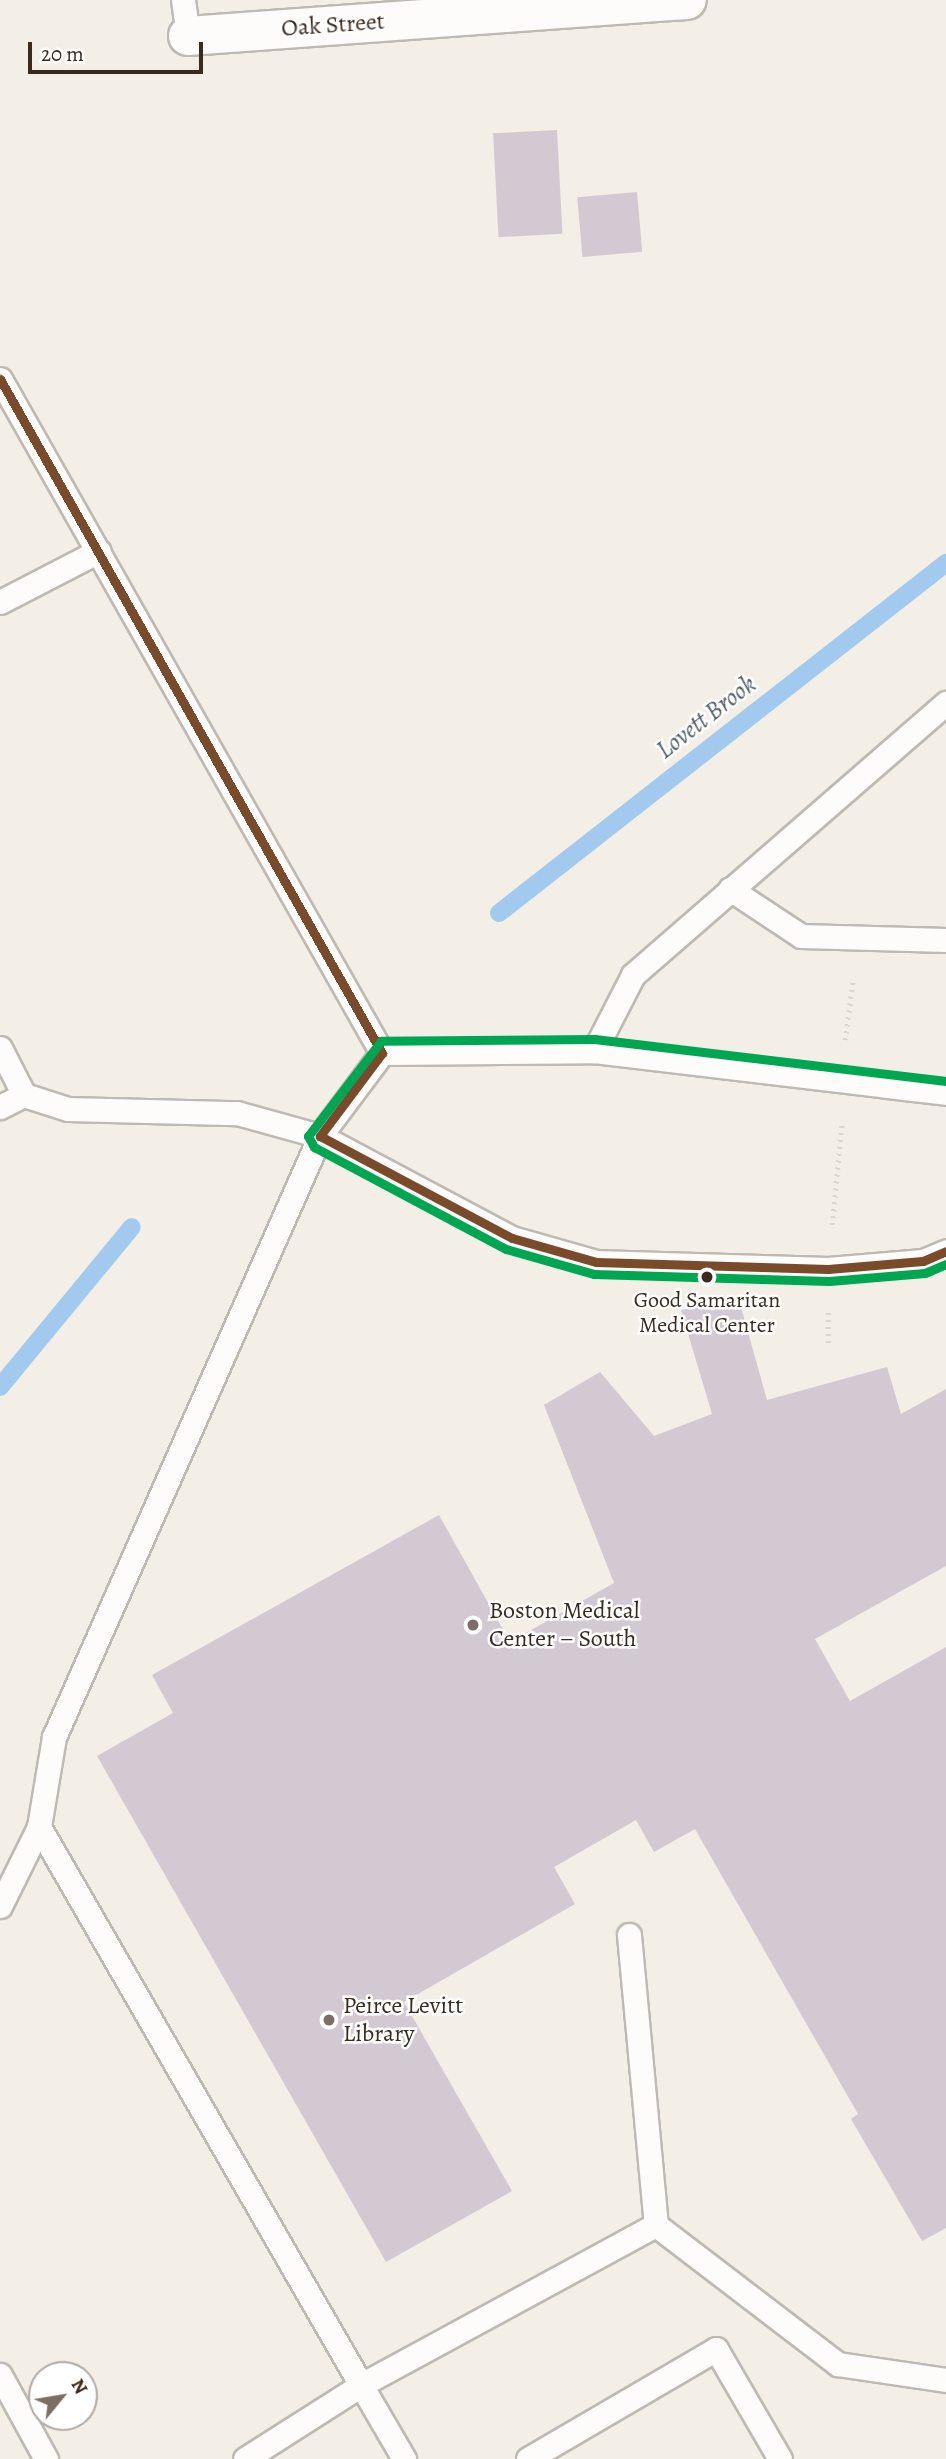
<!DOCTYPE html>
<html>
<head>
<meta charset="utf-8">
<style>
  body { margin:0 }
  #map { position:relative; width:946px; height:2459px; overflow:hidden; background:#f3eee6; font-family:Alegreya,serif }
  div>[style] { position:absolute }
  .stream>* { height:18px; margin:-9px; padding:0 9px; transform-origin:9px; border-radius:9px; background:#a1caee }
  .building>* { inset:0; background:#d3c9d2; transform-origin:0 0 }
  .path>* { height:4.5px; margin-top:-2.25px; transform-origin:0; background:repeating-linear-gradient(90deg,#d8d5d3 0 2px,transparent 0 7px) }
  .roads { filter:drop-shadow(2px 0 #beb9b2) drop-shadow(-2px 0 #beb9b2) drop-shadow(0 2px #beb9b2) drop-shadow(0 -2px #beb9b2) }
  .lane>* { height:23px; margin:-11.5px; padding:0 11.5px; transform-origin:11.5px; border-radius:11.5px; background:#fdfcfb }
  .street>* { height:38px; margin:-19px; padding:0 19px; transform-origin:19px; border-radius:19px; background:#fdfcfb }
  .bus-1>* { height:9px; margin:-4.5px; padding:0 4.5px; transform-origin:4.5px; border-radius:4.5px; background:#7a4b2a }
  .bus-2>* { height:9px; margin:-4.5px; padding:0 4.5px; transform-origin:4.5px; border-radius:4.5px; background:#00a651 }
  .dots>* { width:19px; height:19px; translate:-50% -50%; box-sizing:border-box; border:4px solid #fff; border-radius:50% }
  span { translate:-50% -50%; white-space:nowrap; text-align:center; line-height:1.15; -webkit-text-stroke:5px #fff; paint-order:stroke }
  .bus-label { font-size:22px; color:#3b2a1e }
  .street-label { font-size:24px; color:#3b2a1e }
  .poi-label { font-size:24px; color:#3b2a1e }
  .left { translate:0 -50%; text-align:left }
  .water-label { font-size:26px; color:#525c68; font-style:italic }
  .north { position:absolute; left:28px; top:2361px; width:70px; height:70px; box-sizing:border-box; background:#fff; border:2px solid #b1aaa5; border-radius:50%; rotate:60deg; font-size:19px; font-weight:700; line-height:28px; text-align:center; color:#3b2a1e }
  .north::after { content:''; display:block; margin:auto; width:24px; height:32px; background:#7b6f64; clip-path:polygon(50% 0,100% 100%,50% 72%,0 100%) }
  .scale { position:absolute; left:28px; top:42px; width:175px; height:32px; box-sizing:border-box; border:4px solid #3b2a1e; border-top:0; padding-left:9px; font-size:21px; line-height:24px; white-space:nowrap; color:#3b2a1e; -webkit-text-stroke:5px #fff; paint-order:stroke }
</style>
</head>
<body>
<div id="map">
  <div class="stream">
    <i style="left:499px;top:913px;width:568px;rotate:-38.06deg"></i>
    <i style="left:0;top:1387px;width:207px;rotate:-50.5deg"></i>
  </div>
  <div class="building">
    <i style="left:557px;top:130px;width:104px;height:64px;rotate:87deg"></i>
    <i style="left:637px;top:192px;width:60px;height:60px;rotate:85deg"></i>
    <i style="clip-path:polygon(739px 1300px,767px 1400px,887px 1367px,901px 1414px,946px 1389px,946px 1566px,815px 1639px,850px 1701px,946px 1647px,946px 2228px,922px 2241px,851px 2119px,858px 2114px,695px 1829px,654px 1852px,636px 1820px,554px 1867px,575px 1904px,404px 2002px,512px 2191px,386px 2262px,97px 1756px,173px 1713px,152px 1675px,439px 1515px,510px 1642px,614px 1583px,544px 1405px,600px 1372px,654px 1436px,712px 1414px,681px 1310px)"></i>
  </div>
  <div class="path">
    <i style="left:845px;top:1040px;width:62px;rotate:-82.5deg"></i>
    <i style="left:832px;top:1225px;width:103px;rotate:-84.5deg"></i>
    <i style="left:828px;top:1343px;width:33px;rotate:-90deg"></i>
  </div>
  <div class="roads">
    <div class="lane">
      <i style="left:183px;top:0;width:36px;rotate:82deg"></i>
      <i style="left:0;top:379px;width:775px;rotate:60.46deg"></i>
      <i style="left:0;top:602px;width:111px;rotate:-27.3deg"></i>
      <i style="left:730px;top:889px;width:85px;rotate:33.5deg"></i>
      <i style="left:801px;top:936px;width:145px;rotate:1.6deg"></i>
      <i style="left:0;top:1048px;width:53px;rotate:62.9deg"></i>
      <i style="left:24px;top:1095px;width:46px;rotate:17.7deg"></i>
      <i style="left:68px;top:1109px;width:169px;rotate:1.4deg"></i>
      <i style="left:237px;top:1113px;width:86px;rotate:15.5deg"></i>
      <i style="left:320px;top:1136px;width:217px;rotate:28deg"></i>
      <i style="left:512px;top:1238px;width:87px;rotate:15.9deg"></i>
      <i style="left:596px;top:1262px;width:232px;rotate:1.7deg"></i>
      <i style="left:828px;top:1269px;width:95px;rotate:-4.8deg"></i>
      <i style="left:923px;top:1261px;width:25px;rotate:-23deg"></i>
      <i style="left:594px;top:1051px;width:85px;rotate:-62.8deg"></i>
      <i style="left:633px;top:975px;width:415px;rotate:-41deg"></i>
      <i style="left:382px;top:1053px;width:104px;rotate:126.8deg"></i>
      <i style="left:320px;top:1136px;width:657px;rotate:113.87deg"></i>
      <i style="left:54px;top:1737px;width:91px;rotate:99.5deg"></i>
      <i style="left:39px;top:1827px;width:644px;rotate:60.01deg"></i>
      <i style="left:361px;top:2385px;width:336px;rotate:-28.5deg"></i>
      <i style="left:382px;top:1053px;width:212px;rotate:-0.5deg"></i>
      <i style="left:594px;top:1051px;width:354px;rotate:6.8deg"></i>
      <i style="left:0;top:1107px;width:27px;rotate:-27deg"></i>
      <i style="left:0;top:1906px;width:88px;rotate:-63.7deg"></i>
      <i style="left:629px;top:1935px;width:291px;rotate:84.7deg"></i>
      <i style="left:656px;top:2225px;width:229px;rotate:37.4deg"></i>
      <i style="left:838px;top:2364px;width:109px;rotate:8.4deg"></i>
      <i style="left:0;top:2375px;width:96px;rotate:61.3deg"></i>
      <i style="left:245px;top:2459px;width:138px;rotate:-32.5deg"></i>
      <i style="left:361px;top:2385px;width:86px;rotate:59.8deg"></i>
      <i style="left:528px;top:2459px;width:218px;rotate:-30.3deg"></i>
      <i style="left:716px;top:2349px;width:127px;rotate:59.8deg"></i>
    </div>
    <div class="street">
      <i style="left:188px;top:36px;width:500px;rotate:-4.13deg"></i>
    </div>
  </div>
  <div class="bus-1">
    <i style="left:0;top:379px;width:775px;rotate:60.46deg"></i>
    <i style="left:382px;top:1053px;width:104px;rotate:126.8deg"></i>
    <i style="left:320px;top:1136px;width:217px;rotate:28deg"></i>
    <i style="left:512px;top:1238px;width:87px;rotate:15.9deg"></i>
    <i style="left:596px;top:1262px;width:232px;rotate:1.7deg"></i>
    <i style="left:828px;top:1269px;width:95px;rotate:-4.8deg"></i>
    <i style="left:923px;top:1261px;width:25px;rotate:-23deg"></i>
  </div>
  <div class="bus-2">
    <i style="left:946px;top:1081px;width:354px;rotate:-173.2deg"></i>
    <i style="left:595px;top:1039px;width:214px;rotate:179.5deg"></i>
    <i style="left:381px;top:1041px;width:120px;rotate:127.5deg"></i>
    <i style="left:308px;top:1136px;width:13px;rotate:61deg"></i>
    <i style="left:314px;top:1147px;width:217px;rotate:28deg"></i>
    <i style="left:506px;top:1249px;width:91px;rotate:15.9deg"></i>
    <i style="left:594px;top:1274px;width:235px;rotate:1.7deg"></i>
    <i style="left:829px;top:1281px;width:96px;rotate:-4.8deg"></i>
    <i style="left:925px;top:1273px;width:23px;rotate:-23deg"></i>
  </div>
  <div class="dots">
    <i style="left:707px;top:1277px;background:#3b2a1e"></i>
    <i style="left:473px;top:1625px;background:#7b6f64"></i>
    <i style="left:329px;top:2020px;background:#7b6f64"></i>
  </div>
  <div class="bus-label">
    <span style="left:707px;top:1313px">Good Samaritan<br>Medical Center</span>
  </div>
  <div class="street-label">
    <span style="left:333px;top:25px;rotate:-4deg">Oak Street</span>
  </div>
  <div class="poi-label">
    <span class="left" style="left:489px;top:1625px">Boston Medical<br>Center – South</span>
    <span class="left" style="left:343px;top:2020px">Peirce Levitt<br>Library</span>
  </div>
  <div class="water-label">
    <span style="left:706px;top:717px;rotate:-38deg">Lovett Brook</span>
  </div>
  <div class="north">N</div>
  <div class="scale">20 m</div>
</div>
</body>
</html>
